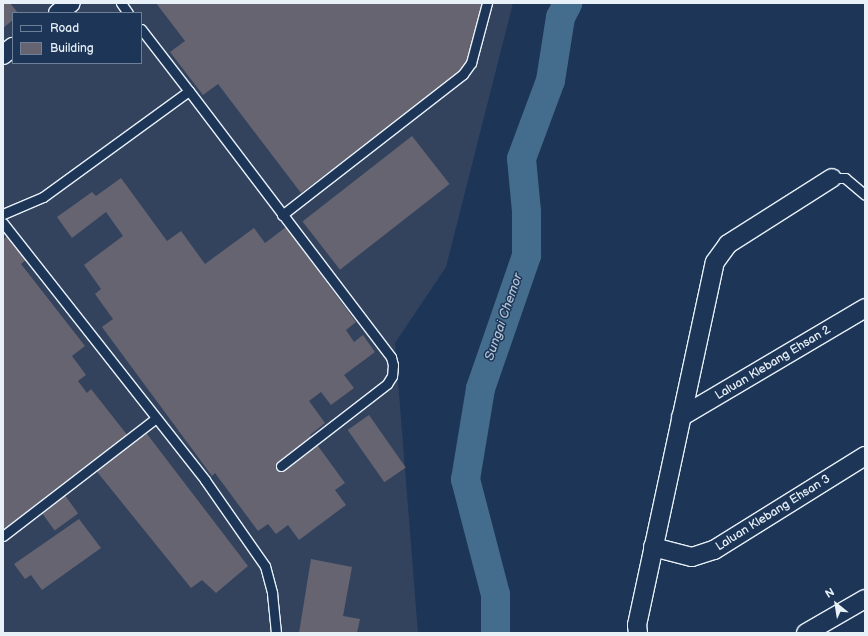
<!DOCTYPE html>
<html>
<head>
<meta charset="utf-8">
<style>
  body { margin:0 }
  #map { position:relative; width:868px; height:636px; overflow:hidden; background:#1d3557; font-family:"Balsamiq Sans",sans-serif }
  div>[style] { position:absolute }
  .built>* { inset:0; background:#33435e }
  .river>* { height:29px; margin:-14.5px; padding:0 14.5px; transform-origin:14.5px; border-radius:14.5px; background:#446c8c }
  .building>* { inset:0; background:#666470; transform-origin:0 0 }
  .roads { filter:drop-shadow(1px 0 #e8f1f8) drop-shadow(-1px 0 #e8f1f8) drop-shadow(0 1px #e8f1f8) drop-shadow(0 -1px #e8f1f8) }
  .service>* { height:9px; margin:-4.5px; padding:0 4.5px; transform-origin:4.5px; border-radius:4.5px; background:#1d3557 }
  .minor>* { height:18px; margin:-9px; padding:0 9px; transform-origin:9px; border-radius:9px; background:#1d3557 }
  span { translate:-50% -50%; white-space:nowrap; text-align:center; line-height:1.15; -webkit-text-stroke:3px #1d3557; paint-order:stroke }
  .street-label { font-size:12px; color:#e8f1f8 }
  .water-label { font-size:13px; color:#afc2d2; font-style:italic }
  .frame { position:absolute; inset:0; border:4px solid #e8f1f8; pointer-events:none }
  .legend { position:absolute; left:12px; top:12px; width:130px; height:52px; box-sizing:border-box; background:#1d3557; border:1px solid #6e8097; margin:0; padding:5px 7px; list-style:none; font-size:12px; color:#e8f1f8 }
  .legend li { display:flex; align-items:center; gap:8px; height:20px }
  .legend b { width:20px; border:1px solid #6e8097 }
  .north { position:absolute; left:816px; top:584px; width:40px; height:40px; -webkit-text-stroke:3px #1d3557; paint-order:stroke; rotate:330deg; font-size:11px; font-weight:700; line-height:16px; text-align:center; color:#e8f1f8 }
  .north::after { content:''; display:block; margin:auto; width:14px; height:18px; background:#e8f1f8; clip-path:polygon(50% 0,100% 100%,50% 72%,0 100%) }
</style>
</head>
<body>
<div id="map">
  <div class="built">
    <i style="clip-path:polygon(evenodd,3px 3px,513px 3px,446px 267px,395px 343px,418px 633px,3px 633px,3px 3px,13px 13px,141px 13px,141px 63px,13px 63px,13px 13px)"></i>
  </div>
  <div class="river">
    <i style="left:495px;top:633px;width:39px;rotate:-90deg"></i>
    <i style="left:495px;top:594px;width:119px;rotate:-104.6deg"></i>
    <i style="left:465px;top:479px;width:92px;rotate:-80.6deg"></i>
    <i style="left:480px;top:388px;width:141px;rotate:-70.9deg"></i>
    <i style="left:526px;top:255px;width:44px;rotate:-90deg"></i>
    <i style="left:526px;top:211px;width:53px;rotate:-95.4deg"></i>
    <i style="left:521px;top:158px;width:83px;rotate:-69.6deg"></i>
    <i style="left:550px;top:80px;width:64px;rotate:-81deg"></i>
    <i style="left:560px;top:17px;width:16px;rotate:-63deg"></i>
  </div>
  <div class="building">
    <i style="clip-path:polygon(3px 3px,10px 3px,18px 13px,13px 13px,13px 20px,3px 28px)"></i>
    <i style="clip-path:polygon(156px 3px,492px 3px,478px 59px,301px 193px,218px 84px,203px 95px,170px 52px,185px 41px)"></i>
    <i style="left:412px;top:136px;width:61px;height:139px;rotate:52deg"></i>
    <i style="clip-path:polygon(121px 178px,167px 241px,181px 231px,205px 264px,254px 228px,265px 243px,286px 227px,356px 322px,346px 330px,354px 342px,363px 335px,375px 352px,344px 375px,354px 388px,331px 405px,321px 392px,309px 401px,325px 423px,310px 435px,345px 483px,335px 490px,346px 505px,299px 540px,288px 525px,276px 534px,268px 524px,258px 531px,215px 473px,212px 476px,102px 327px,113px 319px,95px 294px,101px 289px,84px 265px,123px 236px,106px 212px,72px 238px,57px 217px,92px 192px,96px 196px)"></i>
    <i style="clip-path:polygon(8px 235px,27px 259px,21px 264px,85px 346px,72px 356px,86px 375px,78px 381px,87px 393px,91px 389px,128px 436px,6px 530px,3px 526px,3px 240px)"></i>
    <i style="left:369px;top:415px;width:64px;height:26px;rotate:55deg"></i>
    <i style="clip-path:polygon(144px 430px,248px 566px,216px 593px,202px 580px,191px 588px,94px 468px)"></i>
    <i style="left:64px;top:494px;width:24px;height:29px;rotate:54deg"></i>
    <i style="clip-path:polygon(79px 519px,101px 548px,42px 590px,31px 575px,25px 579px,14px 564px)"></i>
    <i style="clip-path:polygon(311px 559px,352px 567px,343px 616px,360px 619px,357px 633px,299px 633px)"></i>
  </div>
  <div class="roads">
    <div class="service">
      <i style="left:121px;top:3px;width:12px;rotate:55deg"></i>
      <i style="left:141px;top:29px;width:78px;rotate:52.3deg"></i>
      <i style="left:832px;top:178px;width:13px"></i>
      <i style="left:845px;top:178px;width:26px;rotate:40deg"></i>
      <i style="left:3px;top:214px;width:43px;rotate:-23deg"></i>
      <i style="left:43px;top:197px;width:180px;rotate:-36deg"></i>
      <i style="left:189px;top:91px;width:334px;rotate:52.8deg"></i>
      <i style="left:391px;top:357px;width:8px;rotate:76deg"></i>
      <i style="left:393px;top:365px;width:11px;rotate:95deg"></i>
      <i style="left:392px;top:376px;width:9px;rotate:122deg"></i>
      <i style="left:387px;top:384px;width:134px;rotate:142.3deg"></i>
      <i style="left:282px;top:215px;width:229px;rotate:-37.9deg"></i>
      <i style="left:463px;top:74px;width:14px;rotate:-54deg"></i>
      <i style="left:471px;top:63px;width:62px;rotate:-75.1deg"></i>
      <i style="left:3px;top:223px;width:327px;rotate:51.8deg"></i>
      <i style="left:205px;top:480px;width:105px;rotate:55.1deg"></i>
      <i style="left:265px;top:566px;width:28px;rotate:75deg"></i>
      <i style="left:272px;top:593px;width:40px;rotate:84.3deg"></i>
      <i style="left:3px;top:536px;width:193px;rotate:-37.6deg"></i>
    </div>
    <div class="minor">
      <i style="left:58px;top:13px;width:16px;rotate:-38deg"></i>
      <i style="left:3px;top:55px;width:13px;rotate:-39deg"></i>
      <i style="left:681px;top:417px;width:214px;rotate:-30.6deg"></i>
      <i style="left:653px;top:547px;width:40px;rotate:14.4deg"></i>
      <i style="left:692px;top:557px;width:23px;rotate:-18deg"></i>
      <i style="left:714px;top:550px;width:178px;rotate:-31.9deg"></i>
      <i style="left:638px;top:633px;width:8px;rotate:-97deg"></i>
      <i style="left:637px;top:625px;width:371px;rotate:-77.9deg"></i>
      <i style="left:715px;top:262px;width:22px;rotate:-54deg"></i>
      <i style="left:728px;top:244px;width:123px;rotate:-32.4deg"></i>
      <i style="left:806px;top:633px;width:68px;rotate:-30deg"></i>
    </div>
  </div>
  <div class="street-label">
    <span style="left:773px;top:363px;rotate:-31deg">Laluan Klebang Ehsan 2</span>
    <span style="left:773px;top:513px;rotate:-32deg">Laluan Klebang Ehsan 3</span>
  </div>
  <div class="water-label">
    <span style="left:504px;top:317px;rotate:-71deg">Sungai Chemor</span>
  </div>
  <div class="frame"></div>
  <ul class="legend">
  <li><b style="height:5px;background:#1d3557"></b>Road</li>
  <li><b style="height:11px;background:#666470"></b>Building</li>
  </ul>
  <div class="north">N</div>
</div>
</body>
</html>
